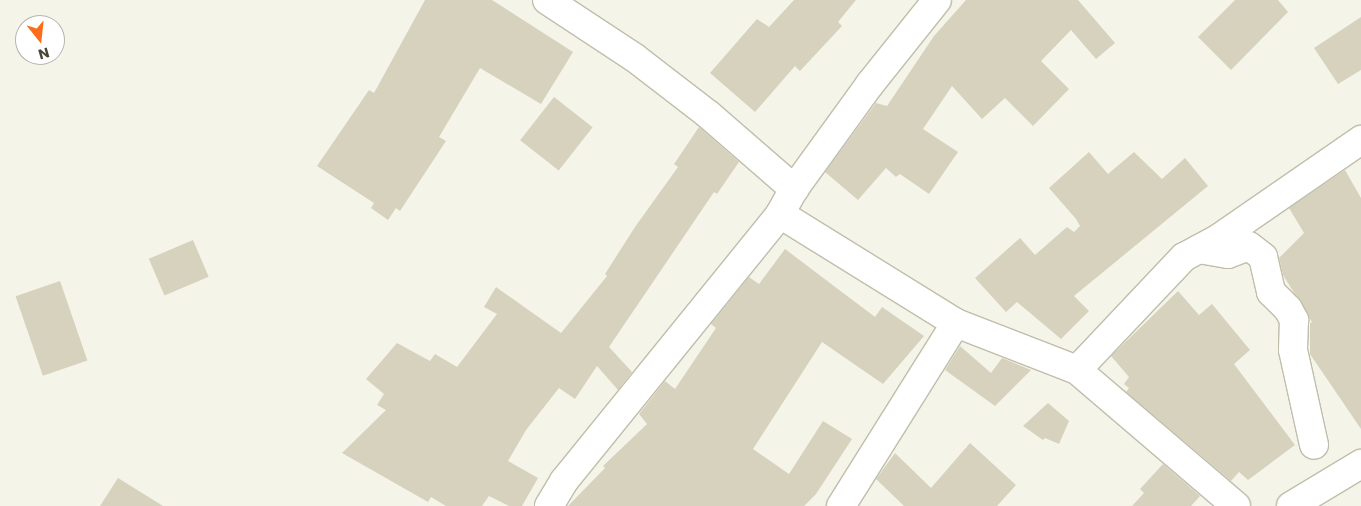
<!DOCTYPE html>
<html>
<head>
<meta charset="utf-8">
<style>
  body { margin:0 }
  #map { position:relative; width:1361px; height:506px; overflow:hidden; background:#f5f4e9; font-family:Poppins,sans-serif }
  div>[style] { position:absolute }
  .building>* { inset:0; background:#d7d2be; transform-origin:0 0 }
  .roads { filter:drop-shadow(1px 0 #c0beab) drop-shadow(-1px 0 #c0beab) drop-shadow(0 1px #c0beab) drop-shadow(0 -1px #c0beab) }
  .minor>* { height:28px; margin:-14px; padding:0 14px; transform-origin:14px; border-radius:14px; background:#fff }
  .tertiary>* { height:28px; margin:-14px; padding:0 14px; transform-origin:14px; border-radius:14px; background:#fff }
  span { translate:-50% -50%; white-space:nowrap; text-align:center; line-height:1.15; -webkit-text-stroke:4px #fff; paint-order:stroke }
  .north { position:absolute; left:15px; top:15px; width:50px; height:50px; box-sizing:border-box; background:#fff; border:1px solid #b6b5af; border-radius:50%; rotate:164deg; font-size:14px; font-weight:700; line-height:20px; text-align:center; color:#494637 }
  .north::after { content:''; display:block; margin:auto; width:18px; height:22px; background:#fc6c19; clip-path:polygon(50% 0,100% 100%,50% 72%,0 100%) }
</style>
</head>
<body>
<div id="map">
  <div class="building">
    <i style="clip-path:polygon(425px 0,492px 0,573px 52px,541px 104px,480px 68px,439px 137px,446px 141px,400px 211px,396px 208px,388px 220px,371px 208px,374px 203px,317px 166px,369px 90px,374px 93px)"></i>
    <i style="clip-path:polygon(794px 0,856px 0,838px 22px,842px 26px,800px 71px,795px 66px,755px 112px,710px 73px,757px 19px,769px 27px)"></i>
    <i style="clip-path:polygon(966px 0,1078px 0,1115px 43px,1096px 59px,1071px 30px,1041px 61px,1069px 89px,1033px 126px,1005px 98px,982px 119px,952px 86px,923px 129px,958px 152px,929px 194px,900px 174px,896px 177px,886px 168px,858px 200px,825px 172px,876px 103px,887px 106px,934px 36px)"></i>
    <i style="clip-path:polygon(1235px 0,1278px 0,1288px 12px,1231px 70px,1198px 37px)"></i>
    <i style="clip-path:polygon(1361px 17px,1361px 70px,1338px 84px,1314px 48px)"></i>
    <i style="left:554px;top:97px;width:49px;height:55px;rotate:38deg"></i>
    <i style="clip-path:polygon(699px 127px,739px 162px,717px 194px,714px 192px,609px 347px,632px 372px,618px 390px,597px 366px,575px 399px,559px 388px,526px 430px,508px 461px,538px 478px,522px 506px,509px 506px,489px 496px,482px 506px,446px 506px,431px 497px,428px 502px,342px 453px,386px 410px,377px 405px,384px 394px,366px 379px,397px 343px,430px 361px,435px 354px,457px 367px,497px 314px,484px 307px,496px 287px,561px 333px,607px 276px,605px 274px,635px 227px,678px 167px,674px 164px)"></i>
    <i style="clip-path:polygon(1089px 152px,1108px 174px,1134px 152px,1162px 179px,1185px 158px,1208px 186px,1074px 296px,1089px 311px,1061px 339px,1017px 302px,1006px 312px,975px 278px,1020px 238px,1035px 255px,1067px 227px,1074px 232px,1080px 226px,1076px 219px,1049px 188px)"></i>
    <i style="clip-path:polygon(1345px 170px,1361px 198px,1361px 429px,1310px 354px,1310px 323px,1312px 322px,1283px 275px,1279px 258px,1304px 233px,1289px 208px)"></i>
    <i style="left:193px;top:240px;width:40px;height:48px;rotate:67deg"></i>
    <i style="clip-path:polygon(785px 249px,875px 317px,882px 307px,924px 336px,883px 384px,822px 342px,753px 449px,789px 474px,823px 421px,852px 439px,816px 494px,804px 506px,568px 506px,605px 468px,603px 466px,647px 424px,639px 414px,665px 381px,675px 389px,716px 328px,711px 324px,749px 277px,759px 284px)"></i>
    <i style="left:60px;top:281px;width:84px;height:47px;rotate:71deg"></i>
    <i style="clip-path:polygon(1178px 291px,1199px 315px,1212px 304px,1250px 350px,1234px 364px,1295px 445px,1248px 480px,1239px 472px,1231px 481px,1126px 392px,1129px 388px,1124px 384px,1129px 377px,1111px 356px)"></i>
    <i style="clip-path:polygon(960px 346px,991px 373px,1002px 358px,1031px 370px,995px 406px,945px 370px)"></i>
    <i style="clip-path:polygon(1048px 403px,1069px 421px,1059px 444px,1045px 438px,1043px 440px,1023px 426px)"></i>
    <i style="clip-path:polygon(970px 443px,1016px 485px,997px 506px,904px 506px,876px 479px,895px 453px,931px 488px)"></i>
    <i style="clip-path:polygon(1163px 464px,1200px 496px,1191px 506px,1132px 506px,1144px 493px,1140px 489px)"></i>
    <i style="clip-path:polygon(118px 478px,163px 506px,100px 506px)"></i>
  </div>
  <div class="roads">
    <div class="minor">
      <i style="left:547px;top:0;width:105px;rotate:33.4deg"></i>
      <i style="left:635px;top:58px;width:93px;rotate:37.6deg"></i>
      <i style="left:709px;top:115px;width:113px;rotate:41deg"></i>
      <i style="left:780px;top:214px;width:207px;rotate:31.8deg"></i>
      <i style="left:956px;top:323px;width:130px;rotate:21.2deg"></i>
      <i style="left:1077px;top:370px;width:209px;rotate:40.5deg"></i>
      <i style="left:1199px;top:249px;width:29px;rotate:10deg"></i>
      <i style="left:1228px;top:254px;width:22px;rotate:-21deg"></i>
      <i style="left:1249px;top:246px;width:18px;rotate:38deg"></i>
      <i style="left:1263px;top:257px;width:36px;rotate:77deg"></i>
      <i style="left:1271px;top:292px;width:24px;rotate:45deg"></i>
      <i style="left:1288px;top:309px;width:13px;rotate:61deg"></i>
      <i style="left:1294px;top:320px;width:30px;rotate:92deg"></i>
      <i style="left:1293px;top:350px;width:97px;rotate:77.5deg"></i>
      <i style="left:1077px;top:370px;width:156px;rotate:-46.6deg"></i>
      <i style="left:1184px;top:257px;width:40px;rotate:-28deg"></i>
      <i style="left:1219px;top:238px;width:173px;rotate:-34.6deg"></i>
      <i style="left:549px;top:506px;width:29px;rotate:-59deg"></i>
      <i style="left:564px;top:481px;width:343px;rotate:-51deg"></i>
      <i style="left:780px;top:214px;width:29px;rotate:-61deg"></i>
      <i style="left:794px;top:189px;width:130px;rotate:-54.1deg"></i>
      <i style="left:870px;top:84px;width:107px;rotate:-51.4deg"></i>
      <i style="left:841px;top:506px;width:216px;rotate:-57.9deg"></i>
    </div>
    <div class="tertiary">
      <i style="left:1291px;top:506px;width:82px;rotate:-31deg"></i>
    </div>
  </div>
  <div class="north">N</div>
</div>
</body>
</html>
